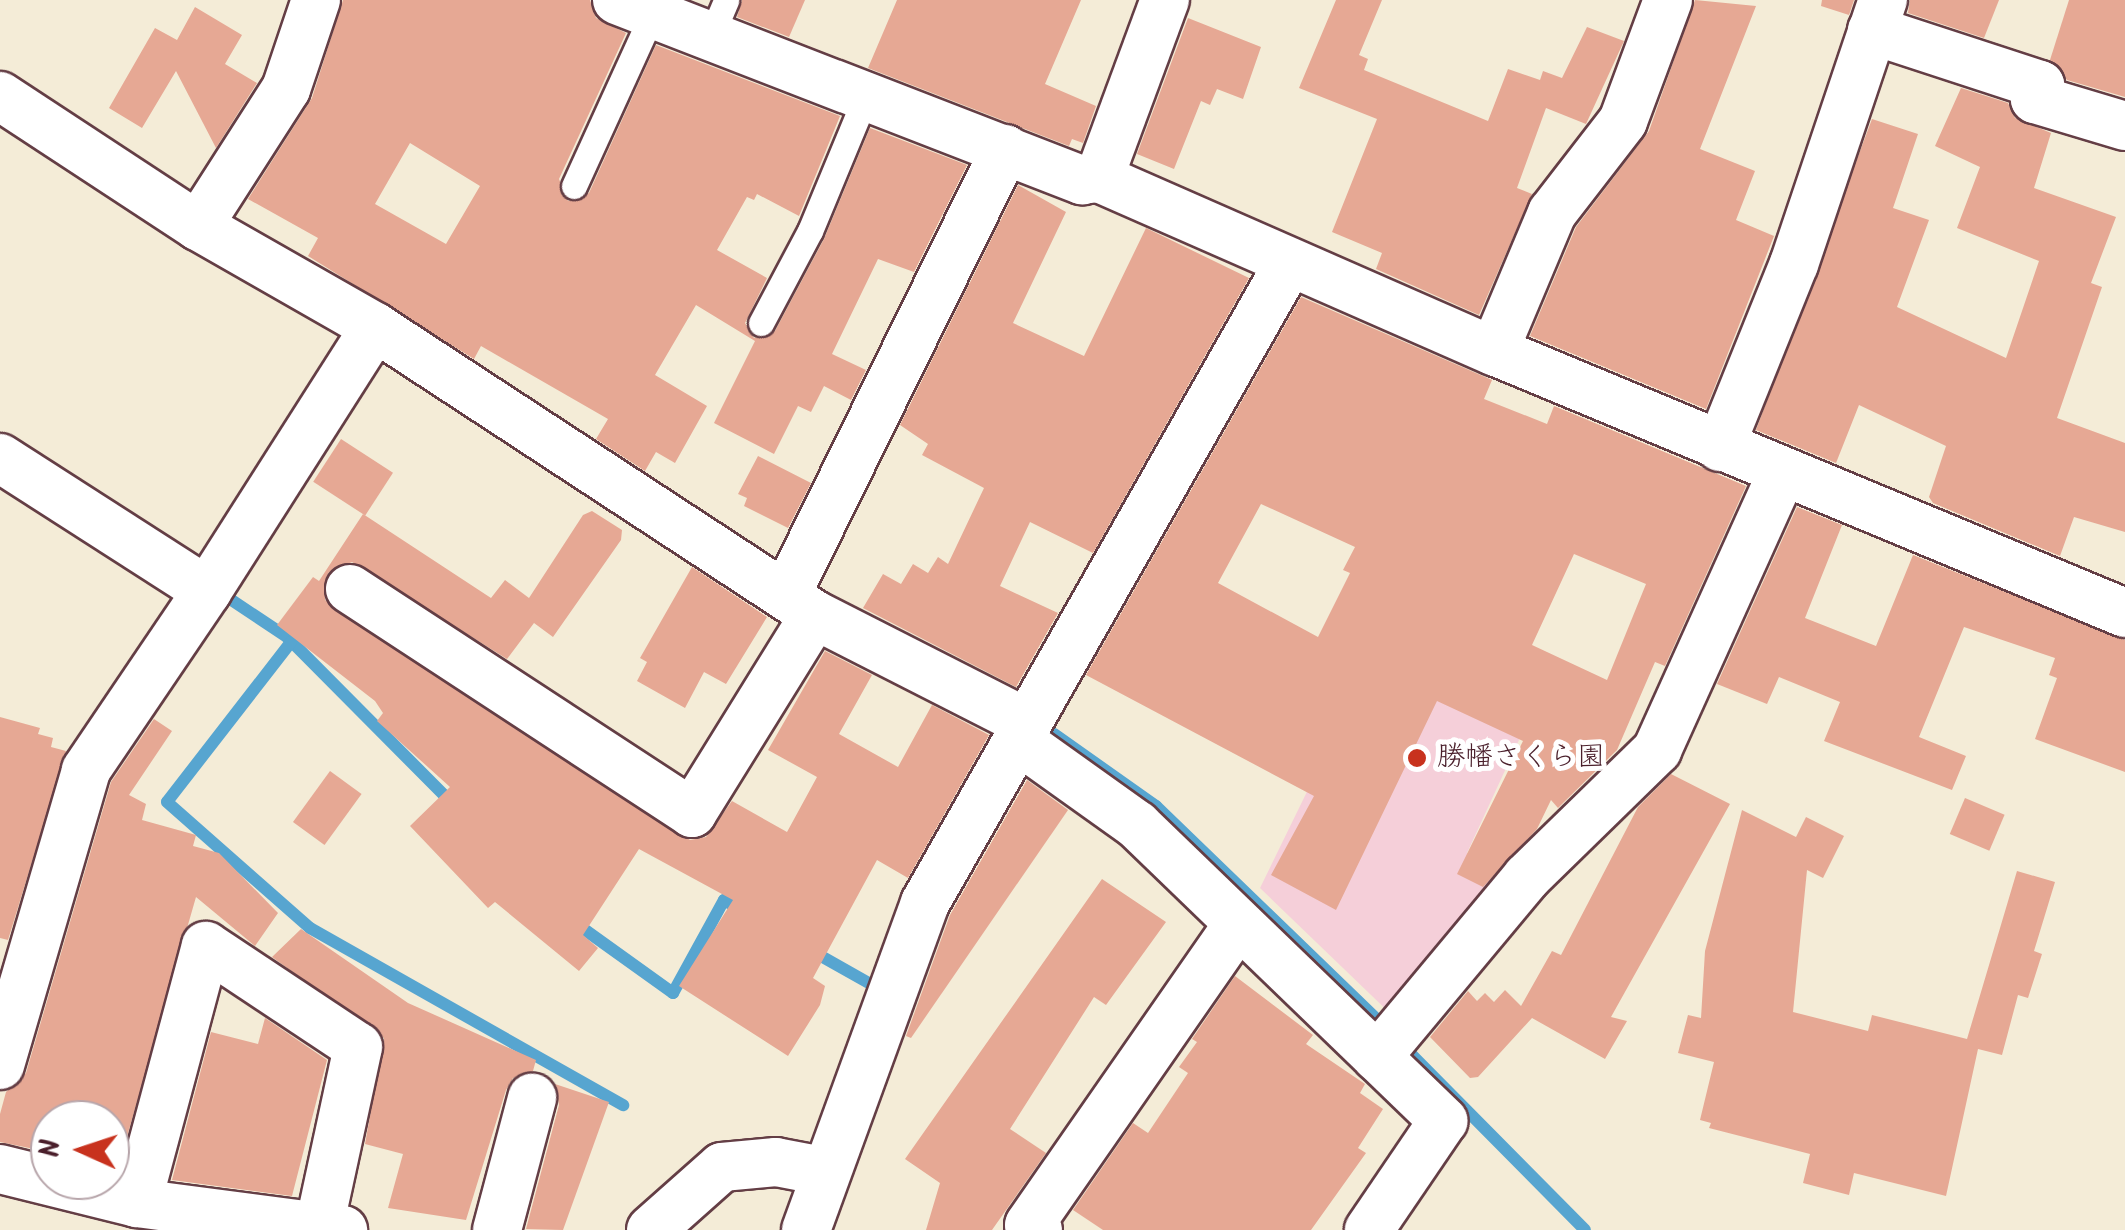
<!DOCTYPE html>
<html>
<head>
<meta charset="utf-8">
<style>
  body { margin:0 }
  #map { position:relative; width:2125px; height:1230px; overflow:hidden; background:#f4ecd7; font-family:Kalam,"Klee One",sans-serif }
  div>[style] { position:absolute }
  .built>* { inset:0; background:#f5cfd9 }
  .stream>* { height:12px; margin:-6px; padding:0 6px; transform-origin:6px; border-radius:6px; background:#57a5d0 }
  .building>* { inset:0; background:#e6a894; transform-origin:0 0 }
  .roads { filter:drop-shadow(2px 0 #643e45) drop-shadow(-2px 0 #643e45) drop-shadow(0 2px #643e45) drop-shadow(0 -2px #643e45) }
  .lane>* { height:25px; margin:-12.5px; padding:0 12.5px; transform-origin:12.5px; border-radius:12.5px; background:#fff }
  .street>* { height:48px; margin:-24px; padding:0 24px; transform-origin:24px; border-radius:24px; background:#fff }
  .dots>* { width:28px; height:28px; translate:-50% -50%; box-sizing:border-box; border:5px solid #fff; border-radius:50% }
  span { translate:-50% -50%; white-space:nowrap; text-align:center; line-height:1.15; -webkit-text-stroke:10px #fff; paint-order:stroke }
  .poi-label { font-size:28px; color:#4a1f2b }
  .left { translate:0 -50%; text-align:left }
  .north { position:absolute; left:30px; top:1100px; width:100px; height:100px; box-sizing:border-box; background:#fff; border:2px solid #b7a5aa; border-radius:50%; rotate:273deg; font-size:28px; font-weight:700; line-height:40px; text-align:center; color:#4a1f2b }
  .north::after { content:''; display:block; margin:auto; width:35px; height:45px; background:#c8321e; clip-path:polygon(50% 0,100% 100%,50% 72%,0 100%) }
</style>
</head>
<body>
<div id="map">
  <div class="built">
    <i style="clip-path:polygon(1402px 597px,1554px 664px,1467px 853px,1517px 878px,1397px 1020px,1260px 888px)"></i>
  </div>
  <div class="stream">
    <i style="left:230px;top:599px;width:69px;rotate:33.7deg"></i>
    <i style="left:287px;top:637px;width:234px;rotate:45.2deg"></i>
    <i style="left:291px;top:642px;width:202px;rotate:127.8deg"></i>
    <i style="left:167px;top:802px;width:191px;rotate:41.4deg"></i>
    <i style="left:310px;top:928px;width:360px;rotate:29.5deg"></i>
    <i style="left:1054px;top:734px;width:125px;rotate:35.2deg"></i>
    <i style="left:1156px;top:806px;width:322px;rotate:44deg"></i>
    <i style="left:574px;top:922px;width:122px;rotate:35.6deg"></i>
    <i style="left:673px;top:993px;width:106px;rotate:-61.3deg"></i>
    <i style="left:724px;top:900px;width:22px;rotate:30deg"></i>
    <i style="left:812px;top:951px;width:71px;rotate:29.4deg"></i>
    <i style="left:1402px;top:1045px;width:260px;rotate:45.3deg"></i>
  </div>
  <div class="building">
    <i style="clip-path:polygon(evenodd,343px 0,590px 0,596px 18px,626px 33px,559px 179px,568px 201px,589px 193px,656px 45px,840px 116px,799px 216px,757px 194px,754px 200px,747px 197px,717px 250px,767px 278px,745px 323px,754px 338px,775px 331px,824px 239px,870px 128px,967px 165px,914px 272px,878px 259px,832px 354px,866px 370px,851px 400px,824px 386px,811px 412px,798px 406px,774px 454px,714px 423px,755px 341px,696px 305px,655px 375px,707px 406px,675px 463px,656px 452px,645px 471px,596px 439px,608px 419px,481px 346px,474px 359px,308px 256px,318px 238px,248px 199px,312px 98px,343px 0,410px 143px,480px 186px,446px 244px,375px 204px,410px 143px)"></i>
    <i style="clip-path:polygon(742px 0,805px 0,789px 37px,737px 17px)"></i>
    <i style="clip-path:polygon(897px 0,1081px 0,1045px 84px,1096px 106px,1083px 143px,1072px 139px,1069px 146px,868px 68px)"></i>
    <i style="clip-path:polygon(1336px 0,1382px 0,1359px 55px,1368px 59px,1364px 70px,1488px 121px,1508px 69px,1540px 80px,1543px 71px,1562px 78px,1587px 27px,1624px 41px,1586px 124px,1546px 108px,1517px 188px,1532px 194px,1479px 315px,1376px 269px,1382px 253px,1332px 232px,1377px 119px,1299px 88px)"></i>
    <i style="clip-path:polygon(1695px 0,1756px 6px,1700px 149px,1755px 171px,1736px 220px,1774px 236px,1706px 409px,1530px 336px,1576px 227px,1649px 131px)"></i>
    <i style="clip-path:polygon(1822px 0,1854px 0,1849px 15px,1821px 6px)"></i>
    <i style="clip-path:polygon(1910px 0,1999px 0,1984px 38px,1908px 13px)"></i>
    <i style="clip-path:polygon(2069px 0,2125px 0,2125px 97px,2067px 80px,2050px 60px)"></i>
    <i style="clip-path:polygon(195px 7px,242px 35px,225px 64px,257px 83px,216px 148px,176px 71px,142px 128px,109px 108px,155px 28px,177px 40px)"></i>
    <i style="clip-path:polygon(1188px 18px,1261px 47px,1243px 99px,1217px 89px,1210px 105px,1201px 101px,1174px 169px,1137px 154px)"></i>
    <i style="clip-path:polygon(1961px 88px,2008px 103px,2015px 118px,2051px 133px,2034px 188px,2116px 217px,2091px 283px,2102px 287px,2057px 418px,2125px 443px,2125px 532px,2074px 517px,2060px 556px,1933px 503px,1929px 497px,1946px 446px,1859px 405px,1836px 463px,1756px 430px,1872px 119px,1918px 134px,1893px 208px,1929px 220px,1897px 307px,2006px 358px,2039px 261px,1957px 228px,1980px 167px,1935px 146px)"></i>
    <i style="clip-path:polygon(1018px 185px,1066px 212px,1013px 323px,1084px 356px,1146px 228px,1249px 278px,1093px 553px,1030px 522px,1000px 586px,1058px 613px,1016px 687px,863px 608px,883px 574px,901px 584px,913px 564px,928px 573px,938px 557px,948px 564px,984px 488px,922px 455px,928px 444px,900px 425px)"></i>
    <i style="clip-path:polygon(evenodd,1301px 297px,1492px 380px,1484px 399px,1547px 424px,1554px 406px,1746px 486px,1665px 666px,1655px 662px,1617px 750px,1558px 808px,1551px 800px,1537px 829px,1483px 887px,1457px 874px,1523px 741px,1437px 701px,1336px 910px,1271px 875px,1314px 796px,1086px 675px,1301px 297px,1261px 504px,1355px 547px,1343px 570px,1350px 573px,1318px 637px,1218px 583px,1261px 504px,1301px 297px,1574px 554px,1646px 584px,1607px 680px,1532px 645px,1574px 554px)"></i>
    <i style="left:341px;top:439px;width:62px;height:51px;rotate:33deg"></i>
    <i style="clip-path:polygon(758px 456px,811px 483px,788px 528px,744px 506px,747px 498px,738px 494px)"></i>
    <i style="clip-path:polygon(1797px 507px,1842px 525px,1805px 618px,1876px 646px,1913px 555px,2125px 640px,2125px 772px,2035px 739px,2057px 678px,2049px 675px,2055px 658px,1964px 627px,1919px 737px,1966px 756px,1952px 790px,1824px 741px,1840px 702px,1779px 677px,1767px 704px,1717px 684px)"></i>
    <i style="clip-path:polygon(592px 511px,622px 530px,621px 540px,553px 637px,534px 623px,507px 659px,352px 562px,328px 573px,325px 600px,690px 840px,706px 837px,732px 801px,787px 832px,817px 777px,768px 750px,825px 651px,872px 675px,839px 734px,898px 767px,932px 705px,989px 735px,908px 878px,877px 860px,813px 978px,825px 986px,820px 1005px,788px 1056px,679px 986px,733px 900px,639px 849px,583px 935px,598px 948px,579px 971px,495px 902px,488px 908px,410px 826px,450px 787px,377px 721px,383px 713px,375px 701px,277px 625px,313px 577px,319px 581px,363px 514px,491px 598px,505px 580px,529px 598px,583px 515px)"></i>
    <i style="clip-path:polygon(692px 567px,767px 617px,726px 684px,704px 672px,685px 708px,637px 681px,647px 662px,640px 658px)"></i>
    <i style="clip-path:polygon(0 717px,40px 728px,38px 734px,53px 738px,51px 747px,66px 751px,8px 940px,0 938px)"></i>
    <i style="clip-path:polygon(154px 719px,172px 731px,129px 795px,146px 804px,142px 820px,196px 835px,193px 846px,219px 853px,278px 913px,255px 946px,196px 897px,118px 1168px,110px 1166px,110px 1120px,50px 1111px,39px 1150px,0 1142px,0 1114px,6px 1092px,26px 1073px,111px 782px)"></i>
    <i style="left:330px;top:771px;width:39px;height:63px;rotate:36deg"></i>
    <i style="clip-path:polygon(1671px 774px,1730px 804px,1611px 1017px,1627px 1021px,1605px 1059px,1532px 1018px,1478px 1077px,1470px 1078px,1430px 1037px,1468px 991px,1477px 1001px,1485px 993px,1494px 1002px,1505px 990px,1521px 1006px,1552px 951px,1561px 955px,1638px 807px)"></i>
    <i style="clip-path:polygon(1027px 780px,1068px 810px,911px 1038px,906px 1036px,950px 915px)"></i>
    <i style="left:1965px;top:798px;width:43px;height:39px;rotate:23deg"></i>
    <i style="clip-path:polygon(1742px 810px,1796px 837px,1806px 817px,1844px 836px,1823px 878px,1807px 870px,1793px 1012px,1868px 1031px,1872px 1015px,1967px 1039px,2017px 871px,2055px 882px,2034px 951px,2042px 954px,2028px 998px,2018px 995px,2002px 1055px,1978px 1049px,1946px 1196px,1854px 1173px,1849px 1195px,1803px 1183px,1810px 1154px,1709px 1128px,1711px 1123px,1700px 1120px,1714px 1062px,1678px 1053px,1688px 1015px,1701px 1018px,1705px 951px)"></i>
    <i style="clip-path:polygon(1102px 879px,1166px 922px,1106px 1005px,1094px 997px,1010px 1129px,1046px 1153px,992px 1230px,926px 1230px,940px 1183px,905px 1159px)"></i>
    <i style="clip-path:polygon(301px 929px,408px 1003px,536px 1060px,533px 1071px,513px 1078px,506px 1090px,466px 1220px,388px 1208px,403px 1154px,365px 1144px,384px 1038px,272px 957px)"></i>
    <i style="clip-path:polygon(1235px 976px,1313px 1035px,1306px 1044px,1365px 1084px,1360px 1093px,1383px 1109px,1358px 1148px,1366px 1153px,1311px 1230px,1103px 1230px,1073px 1210px,1133px 1123px,1148px 1133px,1188px 1073px,1179px 1067px,1197px 1042px,1192px 1039px)"></i>
    <i style="clip-path:polygon(265px 1018px,327px 1060px,292px 1196px,172px 1180px,211px 1032px,258px 1044px)"></i>
    <i style="clip-path:polygon(555px 1084px,609px 1102px,563px 1230px,526px 1229px,559px 1105px)"></i>
  </div>
  <div class="roads">
    <div class="lane">
      <i style="left:711px;top:36px;width:39px;rotate:-67deg"></i>
      <i style="left:574px;top:186px;width:190px;rotate:-65.5deg"></i>
      <i style="left:761px;top:323px;width:104px;rotate:-62deg"></i>
      <i style="left:810px;top:231px;width:146px;rotate:-67.5deg"></i>
    </div>
    <div class="street">
      <i style="left:617px;top:0;width:499px;rotate:21.2deg"></i>
      <i style="left:1082px;top:180px;width:17px;rotate:-7deg"></i>
      <i style="left:1099px;top:178px;width:431px;rotate:23.7deg"></i>
      <i style="left:1494px;top:351px;width:683px;rotate:22.55deg"></i>
      <i style="left:1872px;top:30px;width:177px;rotate:18.1deg"></i>
      <i style="left:2040px;top:85px;width:15px;rotate:110deg"></i>
      <i style="left:2035px;top:99px;width:94px;rotate:16.7deg"></i>
      <i style="left:0;top:96px;width:237px;rotate:33.3deg"></i>
      <i style="left:198px;top:226px;width:204px;rotate:29.7deg"></i>
      <i style="left:375px;top:327px;width:526px;rotate:33.21deg"></i>
      <i style="left:815px;top:615px;width:238px;rotate:27deg"></i>
      <i style="left:1099px;top:178px;width:190px;rotate:-69.7deg"></i>
      <i style="left:198px;top:226px;width:163px;rotate:-57.3deg"></i>
      <i style="left:286px;top:89px;width:94px;rotate:-71.4deg"></i>
      <i style="left:1494px;top:351px;width:150px;rotate:-67.2deg"></i>
      <i style="left:1552px;top:213px;width:116px;rotate:-52.3deg"></i>
      <i style="left:1623px;top:121px;width:129px;rotate:-69.6deg"></i>
      <i style="left:1720px;top:447px;width:197px;rotate:-68deg"></i>
      <i style="left:1794px;top:264px;width:279px;rotate:-71.4deg"></i>
      <i style="left:0;top:458px;width:246px;rotate:32.7deg"></i>
      <i style="left:207px;top:591px;width:313px;rotate:-57.5deg"></i>
      <i style="left:350px;top:589px;width:409px;rotate:33.2deg"></i>
      <i style="left:692px;top:813px;width:233px;rotate:-58.2deg"></i>
      <i style="left:786px;top:595px;width:497px;rotate:-63.8deg"></i>
      <i style="left:1018px;top:740px;width:146px;rotate:35.5deg"></i>
      <i style="left:1137px;top:825px;width:426px;rotate:44deg"></i>
      <i style="left:1443px;top:1121px;width:132px;rotate:124.2deg"></i>
      <i style="left:1377px;top:1057px;width:234px;rotate:-50.2deg"></i>
      <i style="left:1527px;top:877px;width:182px;rotate:-44.3deg"></i>
      <i style="left:1657px;top:750px;width:304px;rotate:-65.7deg"></i>
      <i style="left:0;top:1065px;width:307px;rotate:-73.7deg"></i>
      <i style="left:86px;top:770px;width:216px;rotate:-55.9deg"></i>
      <i style="left:0;top:1169px;width:141px;rotate:13.9deg"></i>
      <i style="left:137px;top:1203px;width:208px;rotate:7.5deg"></i>
      <i style="left:137px;top:1203px;width:266px;rotate:-75deg"></i>
      <i style="left:206px;top:946px;width:182px;rotate:33.6deg"></i>
      <i style="left:358px;top:1047px;width:184px;rotate:102.2deg"></i>
      <i style="left:497px;top:1230px;width:137px;rotate:-75.1deg"></i>
      <i style="left:651px;top:1230px;width:95px;rotate:-41.6deg"></i>
      <i style="left:722px;top:1167px;width:54px;rotate:-5.3deg"></i>
      <i style="left:776px;top:1162px;width:48px;rotate:10.8deg"></i>
      <i style="left:806px;top:1230px;width:348px;rotate:-70deg"></i>
      <i style="left:925px;top:903px;width:736px;rotate:-60.37deg"></i>
      <i style="left:1038px;top:1230px;width:10px;rotate:-151deg"></i>
      <i style="left:1029px;top:1225px;width:366px;rotate:-55.2deg"></i>
    </div>
  </div>
  <div class="dots">
    <i style="left:1417px;top:758px;background:#c8321e"></i>
  </div>
  <div class="poi-label">
    <span class="left" style="left:1437px;top:758px">勝幡さくら園</span>
  </div>
  <div class="north">N</div>
</div>
</body>
</html>
